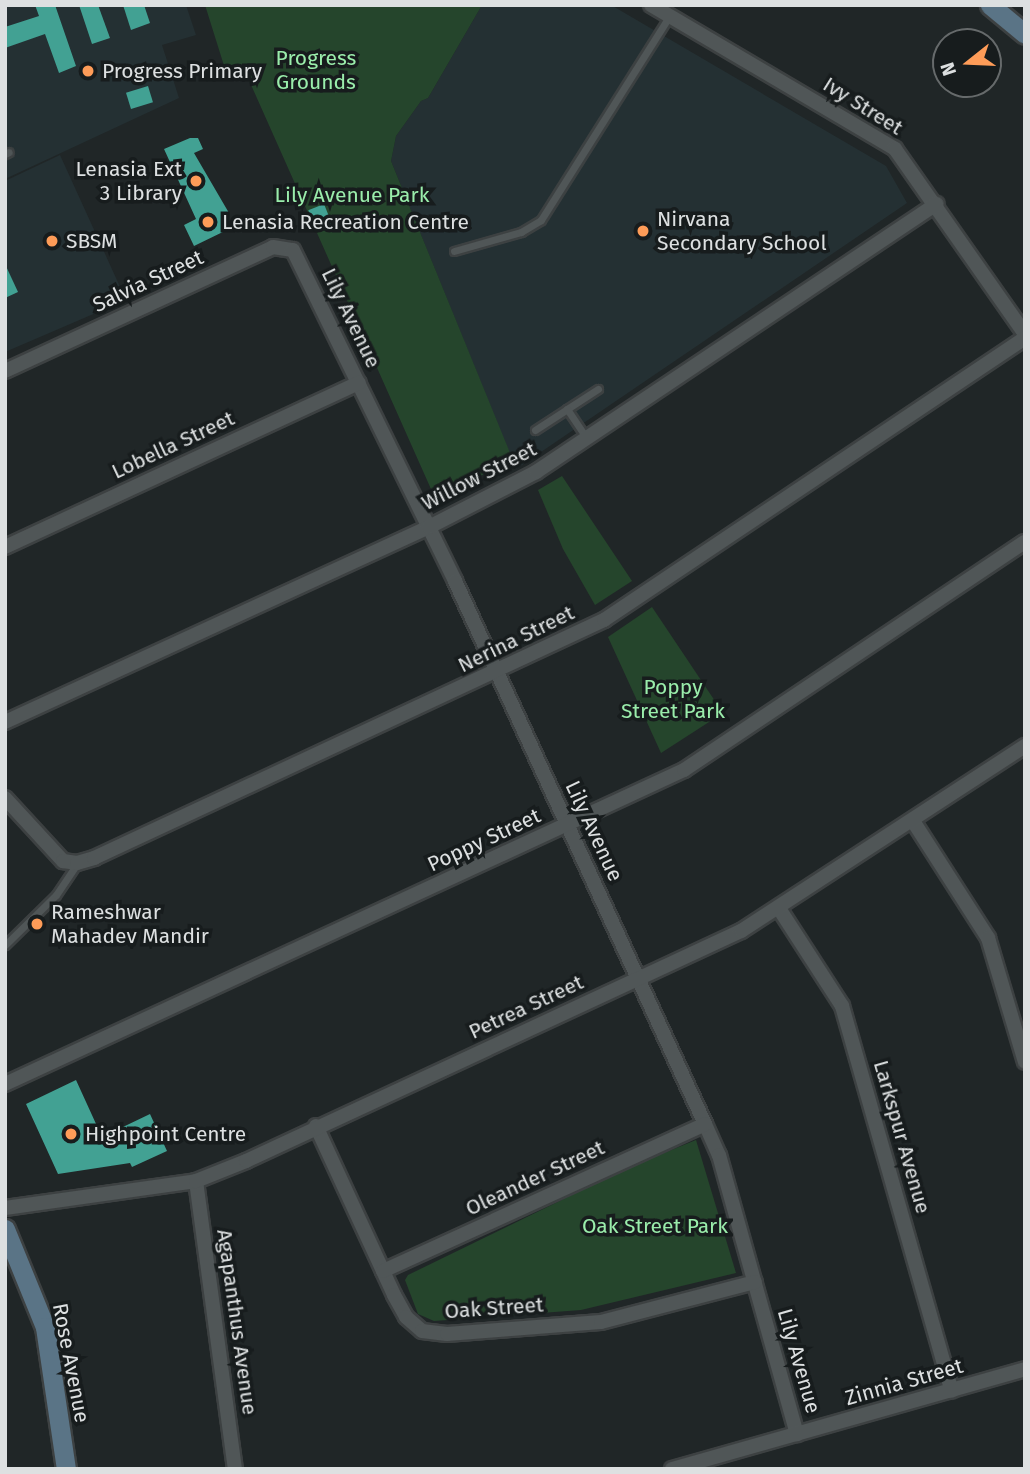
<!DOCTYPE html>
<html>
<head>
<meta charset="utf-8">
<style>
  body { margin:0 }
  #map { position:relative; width:1030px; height:1474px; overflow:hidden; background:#202627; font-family:"Fira Sans",sans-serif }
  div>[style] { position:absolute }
  .built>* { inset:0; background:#243033 }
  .green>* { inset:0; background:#25452c }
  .building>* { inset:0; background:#42a193; transform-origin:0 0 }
  .roads { filter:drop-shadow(2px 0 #3d4142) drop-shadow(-2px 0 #3d4142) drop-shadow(0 2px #3d4142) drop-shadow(0 -2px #3d4142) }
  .lane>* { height:7px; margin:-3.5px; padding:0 3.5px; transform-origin:3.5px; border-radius:3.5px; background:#505657 }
  .street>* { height:14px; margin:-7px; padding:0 7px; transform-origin:7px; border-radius:7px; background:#505657 }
  .secondary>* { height:19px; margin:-9.5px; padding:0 9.5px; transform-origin:9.5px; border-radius:9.5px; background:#5a7486 }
  .dots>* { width:19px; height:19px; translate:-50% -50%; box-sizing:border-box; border:4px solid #171c1d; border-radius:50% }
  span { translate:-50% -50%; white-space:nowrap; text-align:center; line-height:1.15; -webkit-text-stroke:7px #171c1d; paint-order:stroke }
  .park-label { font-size:21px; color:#9aedab }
  .poi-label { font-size:21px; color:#dde0e1 }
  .left { translate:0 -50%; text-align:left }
  .right { translate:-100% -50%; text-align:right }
  .street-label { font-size:21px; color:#dde0e1 }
  .frame { position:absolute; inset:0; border:7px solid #dde0e1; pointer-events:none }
  .north { position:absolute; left:932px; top:28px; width:70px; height:70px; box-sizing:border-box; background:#171c1d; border:2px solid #666a6b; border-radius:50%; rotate:252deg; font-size:19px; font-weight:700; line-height:28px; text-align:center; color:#dde0e1 }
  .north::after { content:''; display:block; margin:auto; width:24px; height:32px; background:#fe9c58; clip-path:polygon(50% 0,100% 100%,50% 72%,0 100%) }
</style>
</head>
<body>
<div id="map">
  <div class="built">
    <i style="clip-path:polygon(5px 5px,186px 5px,196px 35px,162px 45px,179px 98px,5px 179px)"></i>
    <i style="clip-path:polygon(482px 5px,611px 5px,886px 166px,907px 203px,516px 469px,391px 161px,396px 136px,421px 101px,428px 98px)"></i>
    <i style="clip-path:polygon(60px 155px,126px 300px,5px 352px,5px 181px)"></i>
  </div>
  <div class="green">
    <i style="clip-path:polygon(205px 5px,482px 5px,428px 98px,421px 101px,396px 136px,391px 161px,513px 460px,435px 498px,244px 69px,226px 72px)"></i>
    <i style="clip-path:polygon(562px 476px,632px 581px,595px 605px,563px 549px,538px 490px)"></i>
    <i style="clip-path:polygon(652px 607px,723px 713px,661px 753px,608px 637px)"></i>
    <i style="clip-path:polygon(696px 1140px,736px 1273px,581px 1310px,434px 1321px,418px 1314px,405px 1280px,408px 1275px,627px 1168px)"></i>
  </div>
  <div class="building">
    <i style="clip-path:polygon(35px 5px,55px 5px,76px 66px,59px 73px,45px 34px,5px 48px,5px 27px,39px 16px)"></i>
    <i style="clip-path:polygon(79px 5px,98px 5px,110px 38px,92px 44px)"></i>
    <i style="clip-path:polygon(123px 5px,144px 5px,150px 23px,131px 30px)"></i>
    <i style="left:148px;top:86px;width:17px;height:23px;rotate:73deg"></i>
    <i style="clip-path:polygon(190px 138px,198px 138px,203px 149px,194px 153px,229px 213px,223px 216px,229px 229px,194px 246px,184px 225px,196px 219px,164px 149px)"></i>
    <i style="left:324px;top:204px;width:22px;height:17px;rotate:68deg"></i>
    <i style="clip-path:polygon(5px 264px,18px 292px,5px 298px)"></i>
    <i style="clip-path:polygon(76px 1080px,102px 1137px,150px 1114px,167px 1151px,132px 1167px,130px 1163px,58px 1174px,26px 1104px)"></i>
  </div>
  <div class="roads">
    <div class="lane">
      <i style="left:5px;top:154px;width:4px;rotate:-27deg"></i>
      <i style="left:454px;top:251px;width:70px;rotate:-15.8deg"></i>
      <i style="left:521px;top:232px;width:23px;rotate:-31deg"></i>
      <i style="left:541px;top:220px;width:240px;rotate:-57.8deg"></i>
      <i style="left:567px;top:409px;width:37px;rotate:-33deg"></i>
      <i style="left:535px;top:430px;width:38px;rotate:-33deg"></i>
      <i style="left:567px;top:409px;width:36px;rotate:56deg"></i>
      <i style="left:5px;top:945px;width:71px;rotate:-44.4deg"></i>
      <i style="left:56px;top:895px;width:37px;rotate:-56deg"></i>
    </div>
    <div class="street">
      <i style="left:651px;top:5px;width:283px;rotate:30.5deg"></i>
      <i style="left:895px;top:149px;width:226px;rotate:54.9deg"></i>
      <i style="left:5px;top:371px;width:295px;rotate:-24.8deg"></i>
      <i style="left:273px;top:247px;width:20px;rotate:9deg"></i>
      <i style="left:293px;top:250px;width:369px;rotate:63.9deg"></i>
      <i style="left:455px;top:581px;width:598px;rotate:65.28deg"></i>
      <i style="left:705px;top:1124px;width:34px;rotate:66deg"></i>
      <i style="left:719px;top:1155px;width:290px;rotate:74.4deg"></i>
      <i style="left:5px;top:547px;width:390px;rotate:-24.9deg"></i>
      <i style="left:5px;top:722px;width:467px;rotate:-24.7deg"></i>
      <i style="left:429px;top:527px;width:120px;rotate:-27.2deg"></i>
      <i style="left:536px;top:472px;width:482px;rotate:-33.8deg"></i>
      <i style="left:5px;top:798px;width:86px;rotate:47.4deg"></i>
      <i style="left:63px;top:861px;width:14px;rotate:8deg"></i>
      <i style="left:77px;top:863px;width:18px;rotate:-16deg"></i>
      <i style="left:94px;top:858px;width:563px;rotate:-25.02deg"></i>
      <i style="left:604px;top:620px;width:507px;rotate:-33.82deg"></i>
      <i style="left:913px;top:821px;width:139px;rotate:57.3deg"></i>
      <i style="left:988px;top:938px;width:129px;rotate:73.4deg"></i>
      <i style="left:780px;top:910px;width:114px;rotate:57.1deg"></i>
      <i style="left:842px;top:1006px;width:400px;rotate:74.1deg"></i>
      <i style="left:5px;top:1084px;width:748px;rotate:-24.82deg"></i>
      <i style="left:684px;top:770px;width:410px;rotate:-33.8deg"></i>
      <i style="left:316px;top:1126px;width:186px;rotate:65.2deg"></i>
      <i style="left:394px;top:1295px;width:25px;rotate:61deg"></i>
      <i style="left:406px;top:1317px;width:21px;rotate:41deg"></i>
      <i style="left:422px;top:1331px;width:25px;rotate:7deg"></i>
      <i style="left:447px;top:1334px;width:154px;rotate:-4.5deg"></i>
      <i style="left:601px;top:1322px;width:159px;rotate:-14.6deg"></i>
      <i style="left:196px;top:1181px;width:291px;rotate:82.3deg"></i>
      <i style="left:5px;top:1208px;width:193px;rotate:-8deg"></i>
      <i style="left:196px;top:1181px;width:54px;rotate:-21.8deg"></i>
      <i style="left:246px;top:1161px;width:546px;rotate:-24.92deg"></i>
      <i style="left:741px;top:931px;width:339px;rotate:-33.1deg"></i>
      <i style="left:383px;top:1271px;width:354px;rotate:-24.5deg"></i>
      <i style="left:672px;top:1469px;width:367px;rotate:-15.8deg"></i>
    </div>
    <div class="secondary">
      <i style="left:990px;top:5px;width:45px;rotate:39.6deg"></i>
      <i style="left:5px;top:1229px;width:106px;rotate:67.8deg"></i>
      <i style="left:45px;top:1327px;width:144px;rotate:81.6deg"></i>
    </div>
  </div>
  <div class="dots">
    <i style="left:88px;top:71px;background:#fe9c58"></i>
    <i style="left:196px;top:181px;background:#fe9c58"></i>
    <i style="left:208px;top:222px;background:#fe9c58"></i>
    <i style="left:643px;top:231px;background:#fe9c58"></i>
    <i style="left:52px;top:241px;background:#fe9c58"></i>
    <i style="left:37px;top:924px;background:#fe9c58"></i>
    <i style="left:71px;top:1134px;background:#fe9c58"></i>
  </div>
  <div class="park-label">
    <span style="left:316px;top:70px">Progress<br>Grounds</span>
    <span style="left:352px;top:195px">Lily Avenue Park</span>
    <span style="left:673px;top:699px">Poppy<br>Street Park</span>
    <span style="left:655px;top:1226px">Oak Street Park</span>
  </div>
  <div class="poi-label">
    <span class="left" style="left:102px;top:71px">Progress Primary</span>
    <span class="right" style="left:182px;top:181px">Lenasia Ext<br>3 Library</span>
    <span class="left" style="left:657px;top:231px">Nirvana<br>Secondary School</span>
    <span class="left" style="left:222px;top:222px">Lenasia Recreation Centre</span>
    <span class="left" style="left:66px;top:241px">SBSM</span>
    <span class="left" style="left:51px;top:924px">Rameshwar<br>Mahadev Mandir</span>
    <span class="left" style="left:85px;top:1134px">Highpoint Centre</span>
  </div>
  <div class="street-label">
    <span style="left:863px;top:106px;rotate:32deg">Ivy Street</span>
    <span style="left:148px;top:281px;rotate:-25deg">Salvia Street</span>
    <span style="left:351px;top:318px;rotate:64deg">Lily Avenue</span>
    <span style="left:173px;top:445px;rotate:-25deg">Lobella Street</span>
    <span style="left:479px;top:476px;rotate:-27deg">Willow Street</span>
    <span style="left:516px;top:639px;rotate:-26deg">Nerina Street</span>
    <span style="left:594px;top:831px;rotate:65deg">Lily Avenue</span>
    <span style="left:484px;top:840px;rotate:-25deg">Poppy Street</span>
    <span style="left:526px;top:1007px;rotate:-25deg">Petrea Street</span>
    <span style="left:902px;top:1137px;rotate:74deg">Larkspur Avenue</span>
    <span style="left:535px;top:1178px;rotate:-25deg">Oleander Street</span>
    <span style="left:494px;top:1308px;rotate:-4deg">Oak Street</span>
    <span style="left:237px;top:1322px;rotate:82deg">Agapanthus Avenue</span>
    <span style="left:799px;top:1361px;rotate:74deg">Lily Avenue</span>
    <span style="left:71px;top:1363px;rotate:79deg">Rose Avenue</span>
    <span style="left:904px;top:1382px;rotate:-16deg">Zinnia Street</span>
  </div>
  <div class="frame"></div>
  <div class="north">N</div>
</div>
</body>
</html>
